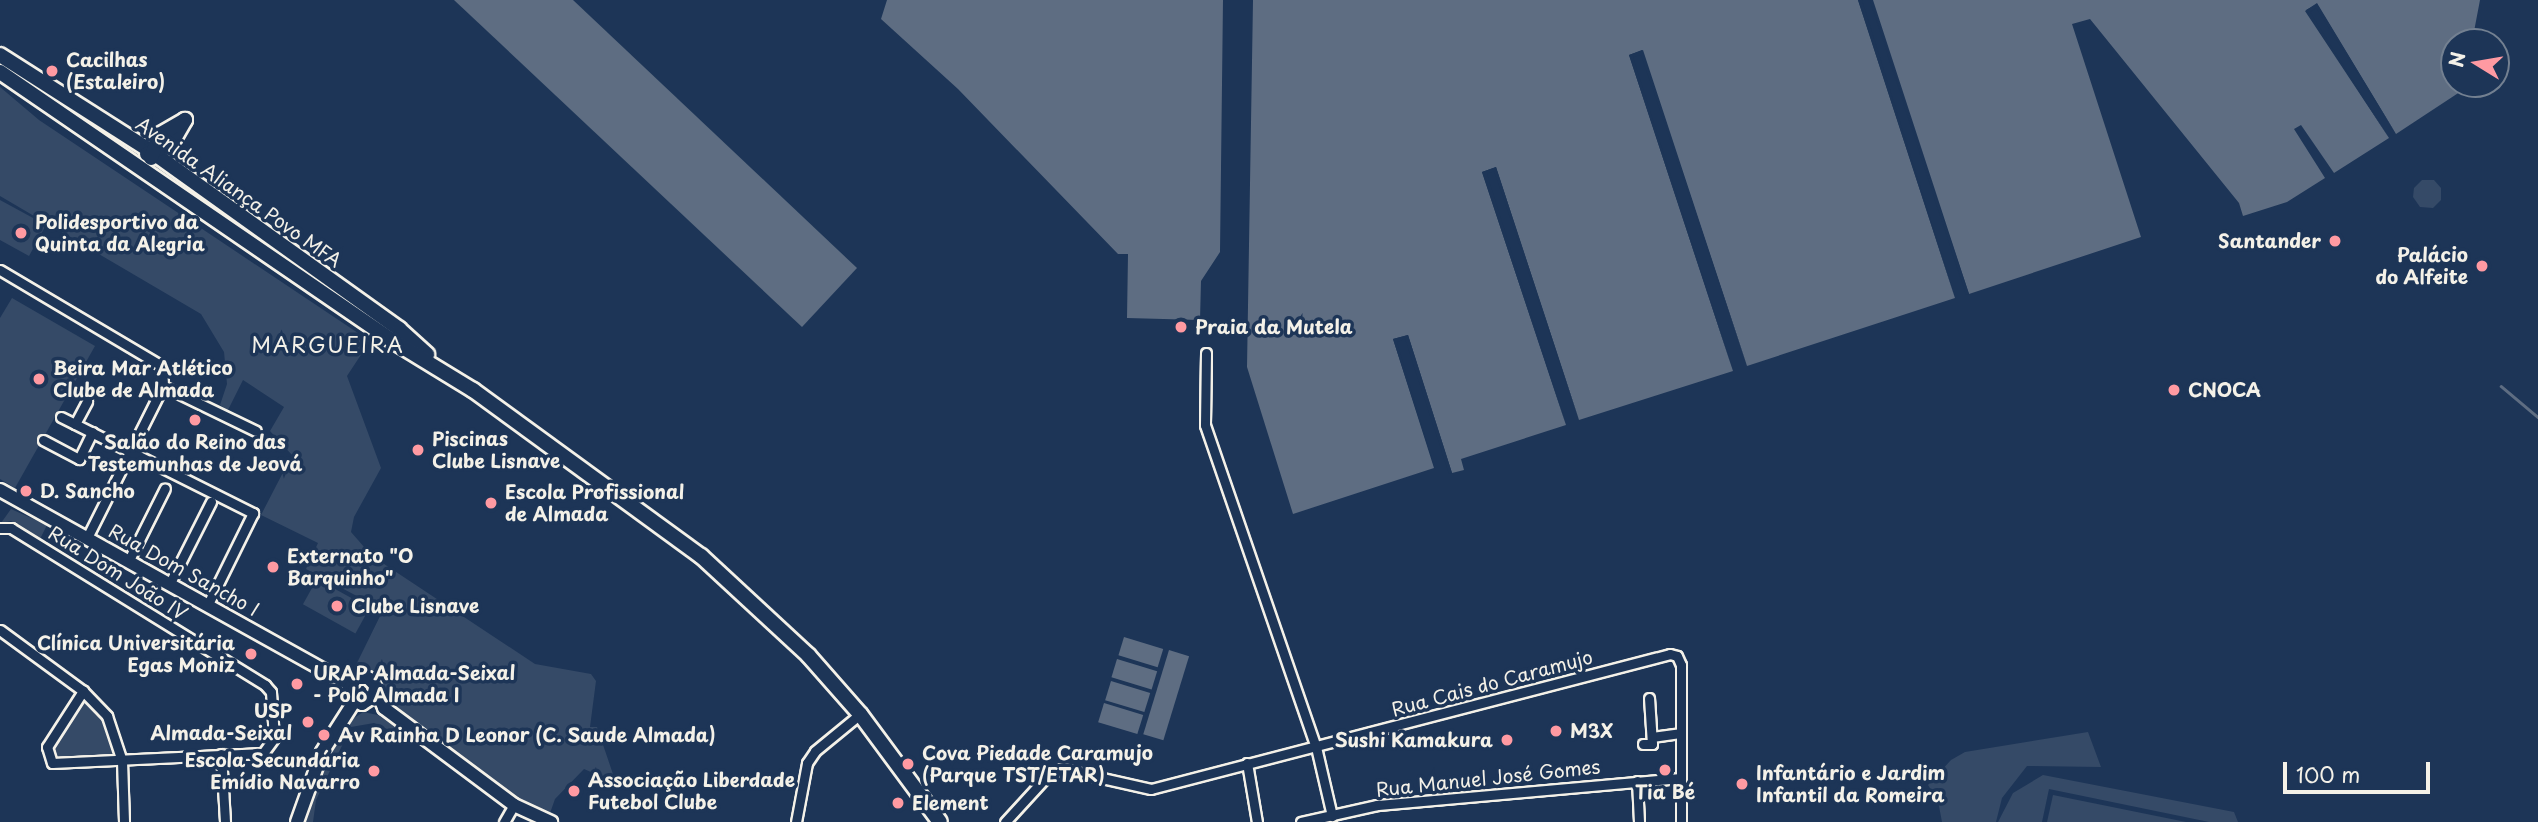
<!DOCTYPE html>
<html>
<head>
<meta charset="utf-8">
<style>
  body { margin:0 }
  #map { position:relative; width:2538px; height:822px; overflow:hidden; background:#1d3557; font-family:"Playpen Sans",sans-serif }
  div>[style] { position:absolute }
  .green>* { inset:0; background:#354a67; transform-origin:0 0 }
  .water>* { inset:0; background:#5e6d82; transform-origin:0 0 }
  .pier>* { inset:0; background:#1d3557 }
  .stream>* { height:2.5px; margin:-1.25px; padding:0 1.25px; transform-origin:1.25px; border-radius:1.25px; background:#5e6d82 }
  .roads { filter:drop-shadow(2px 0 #f4f1e8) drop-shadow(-2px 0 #f4f1e8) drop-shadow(0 2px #f4f1e8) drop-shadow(0 -2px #f4f1e8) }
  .street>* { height:9px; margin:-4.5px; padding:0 4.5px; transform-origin:4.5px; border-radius:4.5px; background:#1d3557 }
  .secondary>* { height:12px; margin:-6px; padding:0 6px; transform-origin:6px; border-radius:6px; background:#1d3557 }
  .primary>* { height:14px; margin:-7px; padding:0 7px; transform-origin:7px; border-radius:7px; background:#1d3557 }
  .dots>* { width:19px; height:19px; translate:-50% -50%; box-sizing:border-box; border:4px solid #1d3557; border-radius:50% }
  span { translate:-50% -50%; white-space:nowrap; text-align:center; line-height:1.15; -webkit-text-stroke:7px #1d3557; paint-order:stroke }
  .poi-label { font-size:19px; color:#f4f1e8; font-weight:700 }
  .left { translate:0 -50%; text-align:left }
  .right { translate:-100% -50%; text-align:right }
  .street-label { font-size:19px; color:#f4f1e8 }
  .neighbourhood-label { font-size:21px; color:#f4f1e8; letter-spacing:2px }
  .north { position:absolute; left:2440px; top:28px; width:70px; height:70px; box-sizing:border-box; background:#1d3557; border:2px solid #738091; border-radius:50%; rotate:281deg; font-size:19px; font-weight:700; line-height:28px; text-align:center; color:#f4f1e8 }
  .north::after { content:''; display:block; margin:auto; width:24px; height:32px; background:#ff9aa2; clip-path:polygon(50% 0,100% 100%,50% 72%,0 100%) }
  .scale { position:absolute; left:2283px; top:762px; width:147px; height:32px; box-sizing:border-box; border:4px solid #f4f1e8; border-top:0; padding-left:9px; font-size:21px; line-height:24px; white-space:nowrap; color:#f4f1e8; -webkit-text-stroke:5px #1d3557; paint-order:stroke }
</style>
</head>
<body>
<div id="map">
  <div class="green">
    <i style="clip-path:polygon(0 87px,39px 120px,370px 341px,347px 376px,381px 468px,354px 517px,351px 532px,372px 556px,535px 664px,591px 674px,596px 681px,590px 727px,597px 727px,616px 783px,584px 769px,555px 799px,549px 816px,507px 794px,406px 715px,387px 705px,376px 677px,355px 667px,383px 610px,306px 569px,318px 543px,261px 515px,292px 455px,270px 431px,284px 407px,243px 380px,228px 410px,220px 405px,227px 384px,224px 352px,201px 314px,0 196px)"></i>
    <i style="clip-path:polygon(158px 164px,396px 336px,160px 174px)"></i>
    <i style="clip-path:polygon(2434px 180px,2441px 188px,2441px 200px,2433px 208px,2420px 207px,2413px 197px,2414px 188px,2422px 180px)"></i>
    <i style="clip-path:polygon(0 200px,46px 225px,29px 256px,0 240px)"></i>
    <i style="clip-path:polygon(12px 298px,95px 346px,15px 488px,0 479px,0 318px)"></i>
    <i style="clip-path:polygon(11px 509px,47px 525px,40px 539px,11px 521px,1px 523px)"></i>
    <i style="left:317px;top:579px;width:60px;height:29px;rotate:29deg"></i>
    <i style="clip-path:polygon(87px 698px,104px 718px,117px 755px,55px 758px,52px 749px)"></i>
    <i style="clip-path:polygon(363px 712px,378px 715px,422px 745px,374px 723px,351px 727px,316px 800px,313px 822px,306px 822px,330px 750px,347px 723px)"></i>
    <i style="clip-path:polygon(2088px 732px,2101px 767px,2027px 766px,2002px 798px,1996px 822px,1942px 822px,1938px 801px,1928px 785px,1951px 760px,1965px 752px)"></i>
    <i style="clip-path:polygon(2043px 775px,2234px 812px,2238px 822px,2209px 822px,2049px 789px,2042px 822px,1998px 822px,2013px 793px)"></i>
    <i style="clip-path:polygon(2053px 795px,2186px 822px,2047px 822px)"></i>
  </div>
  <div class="water">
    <i style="clip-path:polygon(454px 0,573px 0,857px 268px,802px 327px)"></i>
    <i style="clip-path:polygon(887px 0,1223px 0,1220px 252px,1201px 281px,1200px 320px,1127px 318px,1128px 254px,1118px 254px,958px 89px,881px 19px)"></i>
    <i style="clip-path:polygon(1253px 0,1858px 0,1955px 298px,1747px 366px,1642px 50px,1629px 55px,1733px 371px,1579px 420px,1496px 167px,1482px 172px,1566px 425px,1461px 459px,1464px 470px,1452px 473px,1408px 335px,1393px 339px,1434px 468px,1293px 514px,1247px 367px)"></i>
    <i style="clip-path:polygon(1873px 0,2480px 0,2472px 42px,2454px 42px,2454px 84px,2472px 84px,2396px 134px,2317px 4px,2306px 10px,2389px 138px,2334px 173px,2301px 125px,2294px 129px,2325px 178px,2287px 202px,2243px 216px,2239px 203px,2090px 19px,2072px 24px,2141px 237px,1969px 294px)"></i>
    <i style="left:1124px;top:637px;width:41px;height:19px;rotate:17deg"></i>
    <i style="left:1169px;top:650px;width:21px;height:88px;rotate:17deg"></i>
    <i style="left:1117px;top:659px;width:42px;height:19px;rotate:17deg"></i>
    <i style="left:1111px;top:681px;width:41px;height:20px;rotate:17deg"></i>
    <i style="left:1104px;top:703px;width:41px;height:20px;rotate:17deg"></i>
  </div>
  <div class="pier">
    <i style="clip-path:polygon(1858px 0,1862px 0,1955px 298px)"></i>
    <i style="clip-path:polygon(1870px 0,1969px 294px,1966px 295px,1870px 1px)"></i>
    <i style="clip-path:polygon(2317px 3px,2396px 134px,2316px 8px,2310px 12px,2389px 138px,2305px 11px)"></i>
    <i style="clip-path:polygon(1643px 50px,1747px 366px,1641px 55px,1633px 57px,1733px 371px,1629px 55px)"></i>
    <i style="clip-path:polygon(1496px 167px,1579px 420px,1494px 171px,1487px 174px,1566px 425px,1482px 172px)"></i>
    <i style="clip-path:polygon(1408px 335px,1452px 473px,1449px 474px,1405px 339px,1397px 342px,1436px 472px,1393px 339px)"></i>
  </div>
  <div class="stream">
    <i style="left:2501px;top:386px;width:48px;rotate:40deg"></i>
  </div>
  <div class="roads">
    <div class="street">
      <i style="left:0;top:270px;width:188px;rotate:30.7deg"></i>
      <i style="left:162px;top:366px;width:20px;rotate:87deg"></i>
      <i style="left:163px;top:386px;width:170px;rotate:116.6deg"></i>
      <i style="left:1206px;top:353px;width:72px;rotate:90.8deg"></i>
      <i style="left:1205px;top:425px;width:341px;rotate:71deg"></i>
      <i style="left:1316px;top:747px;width:71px;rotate:76.9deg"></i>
      <i style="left:163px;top:386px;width:103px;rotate:25.8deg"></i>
      <i style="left:61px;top:417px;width:215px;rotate:26.6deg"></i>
      <i style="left:253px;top:513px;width:102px;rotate:116.3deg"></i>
      <i style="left:75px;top:424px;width:26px;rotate:-62deg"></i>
      <i style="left:43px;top:440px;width:41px;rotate:27.8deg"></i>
      <i style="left:79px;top:459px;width:30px;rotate:-64deg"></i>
      <i style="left:0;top:528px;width:11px"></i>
      <i style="left:11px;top:528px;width:299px;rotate:31.7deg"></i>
      <i style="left:265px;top:685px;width:9px;rotate:49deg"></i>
      <i style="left:271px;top:692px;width:46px;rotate:86.3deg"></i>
      <i style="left:274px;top:738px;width:19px;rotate:126deg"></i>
      <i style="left:263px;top:753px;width:211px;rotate:177.3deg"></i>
      <i style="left:52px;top:763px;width:17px;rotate:-107deg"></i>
      <i style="left:47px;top:747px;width:67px;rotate:-57.3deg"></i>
      <i style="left:129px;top:560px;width:80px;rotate:-63.4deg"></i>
      <i style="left:170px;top:583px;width:91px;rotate:-63.2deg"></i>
      <i style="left:0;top:630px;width:103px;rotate:36.3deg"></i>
      <i style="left:83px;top:691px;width:35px;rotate:46deg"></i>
      <i style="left:107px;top:716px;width:47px;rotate:71.6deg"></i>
      <i style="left:122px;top:761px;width:61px;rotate:88.1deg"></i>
      <i style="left:1652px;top:737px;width:28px;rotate:-8deg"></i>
      <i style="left:1643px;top:744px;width:9px"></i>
      <i style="left:1652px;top:744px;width:46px;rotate:-93.7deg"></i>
      <i style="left:221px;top:754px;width:68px;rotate:86.6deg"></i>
      <i style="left:1247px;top:763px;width:60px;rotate:80.4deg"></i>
      <i style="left:1637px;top:781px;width:41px;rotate:87.2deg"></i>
      <i style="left:504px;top:822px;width:20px;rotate:-60deg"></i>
      <i style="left:796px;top:822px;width:60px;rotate:-79.4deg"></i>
      <i style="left:807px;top:763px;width:14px;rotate:-56deg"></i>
      <i style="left:815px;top:751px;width:58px;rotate:-39.4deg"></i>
      <i style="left:1005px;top:822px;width:65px;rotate:-47.5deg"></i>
      <i style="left:1049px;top:774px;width:14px;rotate:-21deg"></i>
      <i style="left:1062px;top:769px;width:91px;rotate:12.7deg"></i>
      <i style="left:1151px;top:789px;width:536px;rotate:-14.58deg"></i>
      <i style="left:1670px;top:654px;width:7px;rotate:16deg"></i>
      <i style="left:1677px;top:656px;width:10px;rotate:66deg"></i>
      <i style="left:1681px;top:665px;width:157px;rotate:90deg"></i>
      <i style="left:1301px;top:822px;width:78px;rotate:-12.6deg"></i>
      <i style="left:1377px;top:805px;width:303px;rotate:-5.1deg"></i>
    </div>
    <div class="secondary">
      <i style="left:0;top:490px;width:399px;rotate:29.1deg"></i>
      <i style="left:375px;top:688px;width:9px;rotate:103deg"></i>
      <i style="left:373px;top:697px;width:13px;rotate:148deg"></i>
      <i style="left:362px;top:704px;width:12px;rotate:-156deg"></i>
      <i style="left:351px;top:699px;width:9px;rotate:-111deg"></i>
      <i style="left:348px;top:691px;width:15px;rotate:-58deg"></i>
      <i style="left:356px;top:678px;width:12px"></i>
      <i style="left:368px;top:678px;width:8px;rotate:45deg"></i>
      <i style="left:374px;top:684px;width:26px;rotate:67deg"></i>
      <i style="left:384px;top:708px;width:162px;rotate:36.7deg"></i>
      <i style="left:514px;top:805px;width:41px;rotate:24.7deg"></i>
      <i style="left:297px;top:822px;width:74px;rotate:-70.3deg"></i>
      <i style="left:322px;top:752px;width:59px;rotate:-57.4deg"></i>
    </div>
    <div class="primary">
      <i style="left:0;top:55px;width:180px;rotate:32.5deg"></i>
      <i style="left:152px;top:152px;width:304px;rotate:35.6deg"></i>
      <i style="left:399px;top:329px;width:38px;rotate:42deg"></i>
      <i style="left:0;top:72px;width:474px;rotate:34.4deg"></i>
      <i style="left:391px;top:340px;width:96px;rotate:31.4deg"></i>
      <i style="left:473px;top:390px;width:282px;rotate:36.1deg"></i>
      <i style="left:701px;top:556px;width:146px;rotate:42.8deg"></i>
      <i style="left:808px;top:655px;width:79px;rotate:48.6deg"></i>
      <i style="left:860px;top:714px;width:134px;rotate:53.5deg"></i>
      <i style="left:147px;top:154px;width:26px;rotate:-23deg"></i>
      <i style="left:171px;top:144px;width:28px;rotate:-60deg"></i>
      <i style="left:151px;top:158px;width:24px;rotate:-71deg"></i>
      <i style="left:159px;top:135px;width:30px;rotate:-30deg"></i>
    </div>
  </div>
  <div class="dots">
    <i style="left:52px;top:71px;background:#ff9aa2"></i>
    <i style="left:21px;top:233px;background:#ff9aa2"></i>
    <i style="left:2335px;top:241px;background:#ff9aa2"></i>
    <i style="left:2482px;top:266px;background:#ff9aa2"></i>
    <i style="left:1181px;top:327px;background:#ff9aa2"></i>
    <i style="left:39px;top:379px;background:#ff9aa2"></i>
    <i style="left:2174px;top:390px;background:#ff9aa2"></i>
    <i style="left:195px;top:420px;background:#ff9aa2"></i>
    <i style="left:418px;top:450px;background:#ff9aa2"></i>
    <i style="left:26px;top:491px;background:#ff9aa2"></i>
    <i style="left:491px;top:503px;background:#ff9aa2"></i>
    <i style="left:273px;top:567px;background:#ff9aa2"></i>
    <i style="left:337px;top:606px;background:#ff9aa2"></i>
    <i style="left:251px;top:654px;background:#ff9aa2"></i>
    <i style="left:297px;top:684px;background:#ff9aa2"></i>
    <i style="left:308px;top:722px;background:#ff9aa2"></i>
    <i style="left:1556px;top:731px;background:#ff9aa2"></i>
    <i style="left:324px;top:735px;background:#ff9aa2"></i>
    <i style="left:1507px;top:740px;background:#ff9aa2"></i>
    <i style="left:908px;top:764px;background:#ff9aa2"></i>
    <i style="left:1665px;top:770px;background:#ff9aa2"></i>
    <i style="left:374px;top:771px;background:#ff9aa2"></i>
    <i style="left:1742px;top:784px;background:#ff9aa2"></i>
    <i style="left:574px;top:791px;background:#ff9aa2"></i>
    <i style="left:898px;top:803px;background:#ff9aa2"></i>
  </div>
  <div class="poi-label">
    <span class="left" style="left:66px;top:71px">Cacilhas<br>(Estaleiro)</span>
    <span class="left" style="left:35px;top:233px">Polidesportivo da<br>Quinta da Alegria</span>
    <span class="right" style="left:2321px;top:241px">Santander</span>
    <span class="right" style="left:2468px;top:266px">Palácio<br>do Alfeite</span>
    <span class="left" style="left:1195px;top:327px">Praia da Mutela</span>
    <span class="left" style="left:53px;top:379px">Beira Mar Atlético<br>Clube de Almada</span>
    <span class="left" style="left:2188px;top:390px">CNOCA</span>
    <span class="left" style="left:432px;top:450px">Piscinas<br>Clube Lisnave</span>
    <span style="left:195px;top:453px">Salão do Reino das<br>Testemunhas de Jeová</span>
    <span class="left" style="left:40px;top:491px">D. Sancho</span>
    <span class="left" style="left:505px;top:503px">Escola Profissional<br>de Almada</span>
    <span class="left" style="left:287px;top:567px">Externato "O<br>Barquinho"</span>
    <span class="left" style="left:351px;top:606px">Clube Lisnave</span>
    <span class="right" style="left:235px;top:654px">Clínica Universitária<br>Egas Moniz</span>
    <span class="left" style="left:313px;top:684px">URAP Almada-Seixal<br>- Polo Almada I</span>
    <span class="right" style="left:292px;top:722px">USP<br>Almada-Seixal</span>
    <span class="left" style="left:1570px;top:731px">M3X</span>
    <span class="left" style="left:338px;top:735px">Av Rainha D Leonor (C. Saude Almada)</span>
    <span class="right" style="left:1493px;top:740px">Sushi Kamakura</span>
    <span class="left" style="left:922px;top:764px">Cova Piedade Caramujo<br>(Parque TST/ETAR)</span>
    <span class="right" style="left:360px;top:771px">Escola Secundária<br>Emídio Navarro</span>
    <span class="left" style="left:1756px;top:784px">Infantário e Jardim<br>Infantil da Romeira</span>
    <span class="left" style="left:588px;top:791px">Associação Liberdade<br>Futebol Clube</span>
    <span style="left:1665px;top:792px">Tia Bé</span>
    <span class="left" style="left:912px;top:803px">Element</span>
  </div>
  <div class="street-label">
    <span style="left:239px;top:192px;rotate:35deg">Avenida Aliança Povo MFA</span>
    <span style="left:184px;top:570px;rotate:29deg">Rua Dom Sancho I</span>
    <span style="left:118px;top:573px;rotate:32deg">Rua Dom João IV</span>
    <span style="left:1492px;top:683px;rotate:-15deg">Rua Cais do Caramujo</span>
    <span style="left:1488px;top:778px;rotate:-6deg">Rua Manuel José Gomes</span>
  </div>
  <div class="neighbourhood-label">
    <span style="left:328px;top:344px">MARGUEIRA</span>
  </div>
  <div class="north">N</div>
  <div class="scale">100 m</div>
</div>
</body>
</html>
